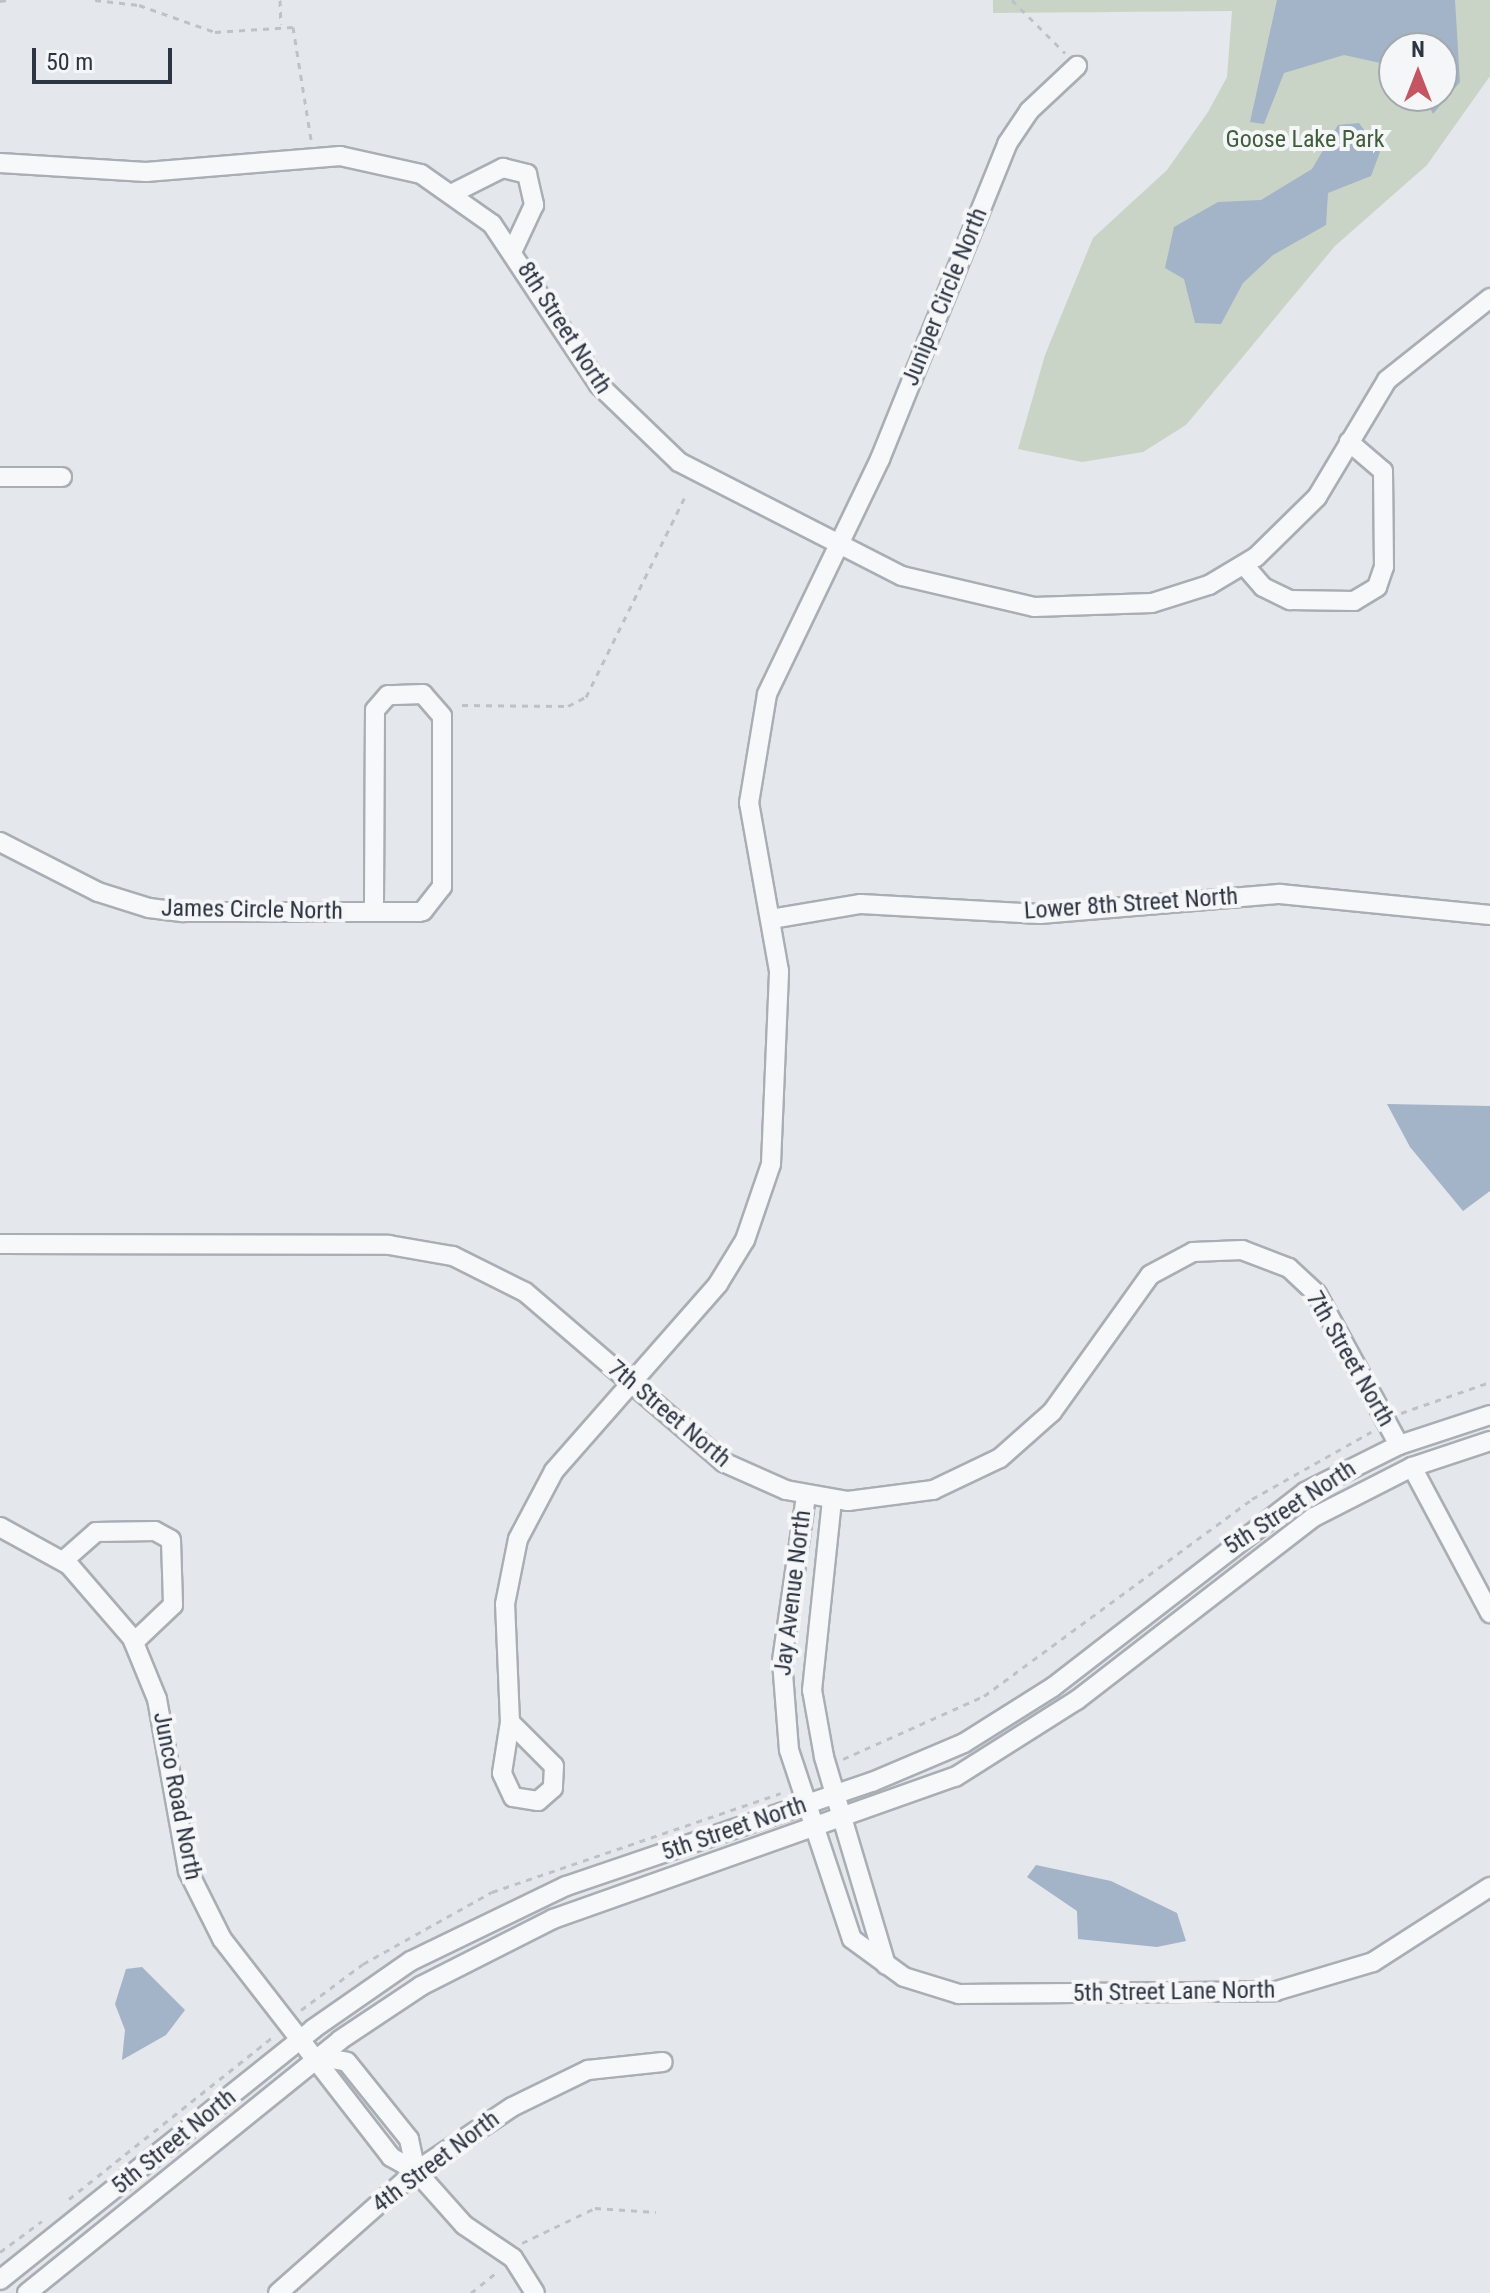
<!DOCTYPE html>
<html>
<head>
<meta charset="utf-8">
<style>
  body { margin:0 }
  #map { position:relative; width:1490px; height:2293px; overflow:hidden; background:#e4e7eb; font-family:"Roboto Condensed",sans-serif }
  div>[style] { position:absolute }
  .green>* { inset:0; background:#c9d4c6 }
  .water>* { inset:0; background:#a3b3c8 }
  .path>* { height:3px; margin-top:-1.5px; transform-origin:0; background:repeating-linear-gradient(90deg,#bec1c6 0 6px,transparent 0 12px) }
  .roads { filter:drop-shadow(2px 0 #a9aeb5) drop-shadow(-2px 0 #a9aeb5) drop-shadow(0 2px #a9aeb5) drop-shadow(0 -2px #a9aeb5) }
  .minor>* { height:18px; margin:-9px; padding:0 9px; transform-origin:9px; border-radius:9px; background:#f7f8f9 }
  span { translate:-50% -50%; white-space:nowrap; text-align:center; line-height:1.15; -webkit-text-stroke:8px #f4f6f8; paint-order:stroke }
  .park-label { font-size:24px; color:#415d3c }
  .street-label { font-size:24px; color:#2d3442 }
  .north { position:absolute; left:1378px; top:32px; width:80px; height:80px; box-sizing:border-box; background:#f4f6f8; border:2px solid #a4a8af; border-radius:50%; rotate:0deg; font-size:22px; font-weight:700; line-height:32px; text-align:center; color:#2d3442 }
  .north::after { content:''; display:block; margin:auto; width:28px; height:36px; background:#c45562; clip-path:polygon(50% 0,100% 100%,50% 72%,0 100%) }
  .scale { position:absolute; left:32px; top:48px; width:140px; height:36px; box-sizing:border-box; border:4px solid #2d3442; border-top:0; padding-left:10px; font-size:24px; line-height:28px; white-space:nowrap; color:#2d3442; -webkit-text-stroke:6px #f4f6f8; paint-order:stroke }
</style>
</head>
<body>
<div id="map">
  <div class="green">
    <i style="clip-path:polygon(evenodd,993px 0,1490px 0,1490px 76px,1427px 165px,1335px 246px,1186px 425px,1143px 452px,1082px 462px,1018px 449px,1045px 355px,1093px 238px,1167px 170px,1208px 112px,1227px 77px,1232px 11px,993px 13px,993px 0,1394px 48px,1442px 48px,1442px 96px,1394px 96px,1394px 48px)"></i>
  </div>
  <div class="water">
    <i style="clip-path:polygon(1277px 0,1455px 0,1460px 82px,1433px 114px,1424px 96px,1442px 96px,1442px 48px,1394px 48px,1394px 66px,1344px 55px,1284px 73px,1264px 124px,1250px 122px)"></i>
    <i style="clip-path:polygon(1359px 123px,1380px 152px,1371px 176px,1328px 193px,1326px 225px,1273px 255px,1243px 283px,1221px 324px,1195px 323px,1184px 279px,1165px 268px,1174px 227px,1218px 202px,1261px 200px,1312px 169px,1338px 125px)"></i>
    <i style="clip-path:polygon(1387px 1104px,1490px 1106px,1490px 1191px,1463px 1211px,1410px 1147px)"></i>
    <i style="clip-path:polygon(1036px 1865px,1111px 1881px,1177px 1913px,1186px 1941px,1157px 1947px,1078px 1939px,1077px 1911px,1027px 1877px)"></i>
    <i style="clip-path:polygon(142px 1967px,185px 2010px,166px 2035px,122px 2060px,125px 2030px,115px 2004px,126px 1969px)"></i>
  </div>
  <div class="path">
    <i style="left:95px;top:0;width:44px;rotate:6.5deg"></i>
    <i style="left:139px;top:5px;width:81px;rotate:19.6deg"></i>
    <i style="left:215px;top:32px;width:78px;rotate:-3.7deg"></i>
    <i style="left:293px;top:27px;width:114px;rotate:80.9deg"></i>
    <i style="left:280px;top:0;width:24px;rotate:88deg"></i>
    <i style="left:1012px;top:0;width:75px;rotate:45deg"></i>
    <i style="left:0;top:1px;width:7px;rotate:-8deg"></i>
    <i style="left:462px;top:705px;width:106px;rotate:0.5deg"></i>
    <i style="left:568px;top:706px;width:20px;rotate:-27deg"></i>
    <i style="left:586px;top:697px;width:228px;rotate:-63.7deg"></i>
    <i style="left:1401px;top:1413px;width:94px;rotate:-19.2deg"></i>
    <i style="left:843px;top:1759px;width:154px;rotate:-24.1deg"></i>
    <i style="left:984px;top:1696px;width:333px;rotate:-36.3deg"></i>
    <i style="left:1252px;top:1499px;width:137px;rotate:-29.4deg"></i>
    <i style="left:301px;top:2010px;width:77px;rotate:-36.6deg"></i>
    <i style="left:363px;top:1964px;width:148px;rotate:-29.2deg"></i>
    <i style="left:492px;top:1892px;width:305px;rotate:-18.9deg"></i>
    <i style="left:69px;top:2199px;width:260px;rotate:-38.5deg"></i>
    <i style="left:522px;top:2243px;width:81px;rotate:-25.6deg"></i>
    <i style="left:595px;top:2208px;width:61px;rotate:3.8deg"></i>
    <i style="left:0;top:2252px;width:52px;rotate:-36.4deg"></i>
    <i style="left:471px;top:2293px;width:33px;rotate:-39deg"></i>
  </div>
  <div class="roads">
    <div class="minor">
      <i style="left:0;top:163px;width:146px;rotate:3.5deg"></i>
      <i style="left:146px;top:172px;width:195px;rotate:-4.7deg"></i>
      <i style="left:340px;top:156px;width:83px;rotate:12.5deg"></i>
      <i style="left:421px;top:174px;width:87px;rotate:35.2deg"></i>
      <i style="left:492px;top:224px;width:193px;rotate:56.4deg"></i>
      <i style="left:599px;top:385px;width:111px;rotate:43.9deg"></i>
      <i style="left:679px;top:462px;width:250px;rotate:27.1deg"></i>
      <i style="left:902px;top:576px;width:136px;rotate:13.2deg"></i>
      <i style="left:1034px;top:607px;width:118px;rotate:-1.9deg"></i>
      <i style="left:1152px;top:603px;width:60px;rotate:-17.5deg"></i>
      <i style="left:1209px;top:585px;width:55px;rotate:-30.8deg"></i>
      <i style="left:1256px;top:557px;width:86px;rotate:-44.5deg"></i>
      <i style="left:1317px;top:497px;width:136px;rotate:-59.1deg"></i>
      <i style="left:1387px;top:380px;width:132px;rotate:-38.5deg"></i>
      <i style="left:455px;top:192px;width:54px;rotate:-26.6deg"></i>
      <i style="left:503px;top:168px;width:25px;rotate:14deg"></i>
      <i style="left:527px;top:174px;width:32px;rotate:77deg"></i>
      <i style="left:534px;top:205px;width:50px;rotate:115deg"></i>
      <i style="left:0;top:477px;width:62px"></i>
      <i style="left:1244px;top:565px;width:29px;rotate:49deg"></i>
      <i style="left:1263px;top:587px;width:30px;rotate:26deg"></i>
      <i style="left:1290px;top:600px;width:64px;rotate:0.9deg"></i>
      <i style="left:1354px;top:601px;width:27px;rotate:-31deg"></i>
      <i style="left:1377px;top:587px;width:21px;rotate:-71deg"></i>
      <i style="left:1384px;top:567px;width:96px;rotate:-90.6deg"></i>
      <i style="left:1383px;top:471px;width:45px;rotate:-139.5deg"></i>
      <i style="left:0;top:842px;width:110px;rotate:27deg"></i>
      <i style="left:98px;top:892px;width:53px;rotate:17.4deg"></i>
      <i style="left:149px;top:908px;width:35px;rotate:7deg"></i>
      <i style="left:184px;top:912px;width:235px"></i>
      <i style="left:419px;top:912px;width:4px;rotate:-14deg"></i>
      <i style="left:423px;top:911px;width:31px;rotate:-52deg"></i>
      <i style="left:442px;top:887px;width:171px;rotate:-90deg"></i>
      <i style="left:442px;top:716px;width:29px;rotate:-131deg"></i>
      <i style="left:423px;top:694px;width:35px;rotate:178deg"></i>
      <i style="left:388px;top:695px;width:20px;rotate:131deg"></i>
      <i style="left:375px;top:710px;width:202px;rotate:90.3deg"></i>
      <i style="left:771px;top:919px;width:91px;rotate:-9.5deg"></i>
      <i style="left:861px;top:904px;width:179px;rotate:3.2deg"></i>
      <i style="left:1040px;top:914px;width:241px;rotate:-4.8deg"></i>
      <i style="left:1280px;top:894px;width:211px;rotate:5.7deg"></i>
      <i style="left:0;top:1244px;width:389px;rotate:0.1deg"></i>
      <i style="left:389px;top:1245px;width:65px;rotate:9.8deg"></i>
      <i style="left:453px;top:1256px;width:80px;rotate:26.6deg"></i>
      <i style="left:525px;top:1292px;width:261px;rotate:40.6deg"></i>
      <i style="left:723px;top:1462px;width:69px;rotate:24deg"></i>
      <i style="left:786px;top:1490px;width:63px;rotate:10.1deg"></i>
      <i style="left:848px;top:1501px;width:86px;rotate:-7.4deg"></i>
      <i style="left:933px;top:1490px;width:74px;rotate:-25.5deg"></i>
      <i style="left:1000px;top:1458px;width:69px;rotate:-41.5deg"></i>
      <i style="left:1052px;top:1412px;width:168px;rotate:-54.4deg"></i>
      <i style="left:1150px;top:1275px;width:49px;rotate:-28.1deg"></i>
      <i style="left:1193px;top:1252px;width:49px;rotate:-2.3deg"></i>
      <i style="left:1242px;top:1250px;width:50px;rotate:21deg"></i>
      <i style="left:1289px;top:1268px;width:38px;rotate:43deg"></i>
      <i style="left:1317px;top:1294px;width:172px;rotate:61.5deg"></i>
      <i style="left:1412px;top:1467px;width:166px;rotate:61.9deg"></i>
      <i style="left:806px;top:1496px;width:167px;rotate:98.3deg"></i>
      <i style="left:782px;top:1661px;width:89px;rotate:85.5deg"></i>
      <i style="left:789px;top:1750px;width:199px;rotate:71.6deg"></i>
      <i style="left:852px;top:1939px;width:64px;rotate:36.2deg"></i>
      <i style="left:904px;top:1977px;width:58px;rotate:17.2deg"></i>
      <i style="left:959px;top:1994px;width:317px;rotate:-0.5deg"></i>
      <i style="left:1276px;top:1991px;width:101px;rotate:-16.6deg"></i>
      <i style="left:1373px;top:1962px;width:139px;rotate:-32.7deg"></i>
      <i style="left:832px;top:1500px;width:191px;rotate:96deg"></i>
      <i style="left:812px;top:1690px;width:68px;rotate:79.8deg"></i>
      <i style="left:824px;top:1757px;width:217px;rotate:73.4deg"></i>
      <i style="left:0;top:1527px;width:79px;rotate:28.8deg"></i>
      <i style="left:69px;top:1565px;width:96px;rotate:49.2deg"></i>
      <i style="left:132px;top:1638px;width:66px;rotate:67.7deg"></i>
      <i style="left:157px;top:1699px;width:175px;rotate:79.8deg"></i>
      <i style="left:188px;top:1871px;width:76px;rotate:63.4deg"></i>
      <i style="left:222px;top:1939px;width:276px;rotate:52.2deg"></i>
      <i style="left:391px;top:2157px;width:29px;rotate:29deg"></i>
      <i style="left:416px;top:2171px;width:72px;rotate:48.4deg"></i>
      <i style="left:464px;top:2225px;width:59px;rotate:34deg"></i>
      <i style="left:513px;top:2258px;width:41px;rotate:57.8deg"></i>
      <i style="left:63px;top:1561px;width:44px;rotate:-41.3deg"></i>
      <i style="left:96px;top:1532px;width:59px;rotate:-1deg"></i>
      <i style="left:155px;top:1531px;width:18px;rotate:29deg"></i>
      <i style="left:171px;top:1540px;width:65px;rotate:88.2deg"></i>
      <i style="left:173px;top:1605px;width:54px;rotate:136.5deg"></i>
      <i style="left:510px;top:1722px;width:62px;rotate:45deg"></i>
      <i style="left:554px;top:1766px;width:22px;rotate:93deg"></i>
      <i style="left:553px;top:1788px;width:20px;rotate:139deg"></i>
      <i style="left:538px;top:1801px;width:25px;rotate:-171deg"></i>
      <i style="left:513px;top:1797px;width:26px;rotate:-115deg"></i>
      <i style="left:502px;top:1773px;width:52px;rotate:-81.1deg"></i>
      <i style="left:510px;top:1722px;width:118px;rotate:-92.4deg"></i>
      <i style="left:505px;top:1604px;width:66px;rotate:-78.7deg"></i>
      <i style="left:518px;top:1539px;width:77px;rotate:-62.1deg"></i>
      <i style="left:554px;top:1471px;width:249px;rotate:-48.7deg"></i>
      <i style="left:718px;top:1284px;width:52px;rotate:-58.5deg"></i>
      <i style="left:745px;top:1240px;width:80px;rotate:-71.1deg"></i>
      <i style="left:771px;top:1164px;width:193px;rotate:-87.6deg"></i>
      <i style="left:779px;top:971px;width:171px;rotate:-100.1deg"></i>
      <i style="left:749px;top:803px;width:110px;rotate:-80.6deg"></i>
      <i style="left:767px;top:694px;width:261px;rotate:-64.3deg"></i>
      <i style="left:880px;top:459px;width:340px;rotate:-68deg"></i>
      <i style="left:1007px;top:144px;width:40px;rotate:-56deg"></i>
      <i style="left:1029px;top:111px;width:66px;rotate:-43.2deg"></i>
      <i style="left:320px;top:2057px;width:27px;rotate:10deg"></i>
      <i style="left:347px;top:2062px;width:99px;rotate:51.2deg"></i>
      <i style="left:409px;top:2139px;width:33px;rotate:78deg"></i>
      <i style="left:0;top:2280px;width:401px;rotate:-38.7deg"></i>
      <i style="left:313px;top:2029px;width:119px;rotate:-34.8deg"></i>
      <i style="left:411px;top:1961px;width:172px;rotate:-25.8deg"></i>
      <i style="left:566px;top:1886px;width:323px;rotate:-18.8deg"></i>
      <i style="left:872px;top:1782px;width:100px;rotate:-23deg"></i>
      <i style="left:964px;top:1743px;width:105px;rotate:-32.2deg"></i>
      <i style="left:1053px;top:1687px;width:319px;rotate:-37.7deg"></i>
      <i style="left:1305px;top:1492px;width:105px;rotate:-26.6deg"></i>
      <i style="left:1399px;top:1445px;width:96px;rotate:-18.2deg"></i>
      <i style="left:27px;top:2293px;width:402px;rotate:-38.9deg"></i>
      <i style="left:340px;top:2040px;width:97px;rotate:-33.7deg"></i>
      <i style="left:421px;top:1986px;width:148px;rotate:-26.9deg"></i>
      <i style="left:553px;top:1919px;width:426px;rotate:-19.5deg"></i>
      <i style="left:955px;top:1777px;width:144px;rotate:-32.3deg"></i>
      <i style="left:1077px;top:1700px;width:299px;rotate:-37.7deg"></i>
      <i style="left:1314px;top:1517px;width:110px;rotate:-27deg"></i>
      <i style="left:1412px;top:1467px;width:82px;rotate:-18.4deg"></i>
      <i style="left:278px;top:2293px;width:184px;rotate:-41.5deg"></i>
      <i style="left:416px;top:2171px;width:115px;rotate:-33.7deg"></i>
      <i style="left:512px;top:2107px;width:85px;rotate:-26deg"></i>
      <i style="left:588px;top:2070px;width:75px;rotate:-6.1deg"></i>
    </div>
  </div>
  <div class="park-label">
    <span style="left:1305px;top:140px">Goose Lake Park</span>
  </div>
  <div class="street-label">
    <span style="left:945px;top:297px;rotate:-68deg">Juniper Circle North</span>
    <span style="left:564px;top:328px;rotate:57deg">8th Street North</span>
    <span style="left:1131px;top:904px;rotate:-4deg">Lower 8th Street North</span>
    <span style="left:252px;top:910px;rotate:1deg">James Circle North</span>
    <span style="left:1350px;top:1359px;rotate:60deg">7th Street North</span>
    <span style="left:669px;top:1414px;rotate:40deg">7th Street North</span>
    <span style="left:1290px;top:1508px;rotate:-33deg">5th Street North</span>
    <span style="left:793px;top:1593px;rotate:-83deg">Jay Avenue North</span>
    <span style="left:177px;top:1796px;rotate:79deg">Junco Road North</span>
    <span style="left:734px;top:1829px;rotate:-19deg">5th Street North</span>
    <span style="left:1174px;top:1992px;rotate:-1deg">5th Street Lane North</span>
    <span style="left:174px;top:2142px;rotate:-39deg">5th Street North</span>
    <span style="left:436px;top:2162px;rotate:-37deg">4th Street North</span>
  </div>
  <div class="north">N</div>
  <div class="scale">50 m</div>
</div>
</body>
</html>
